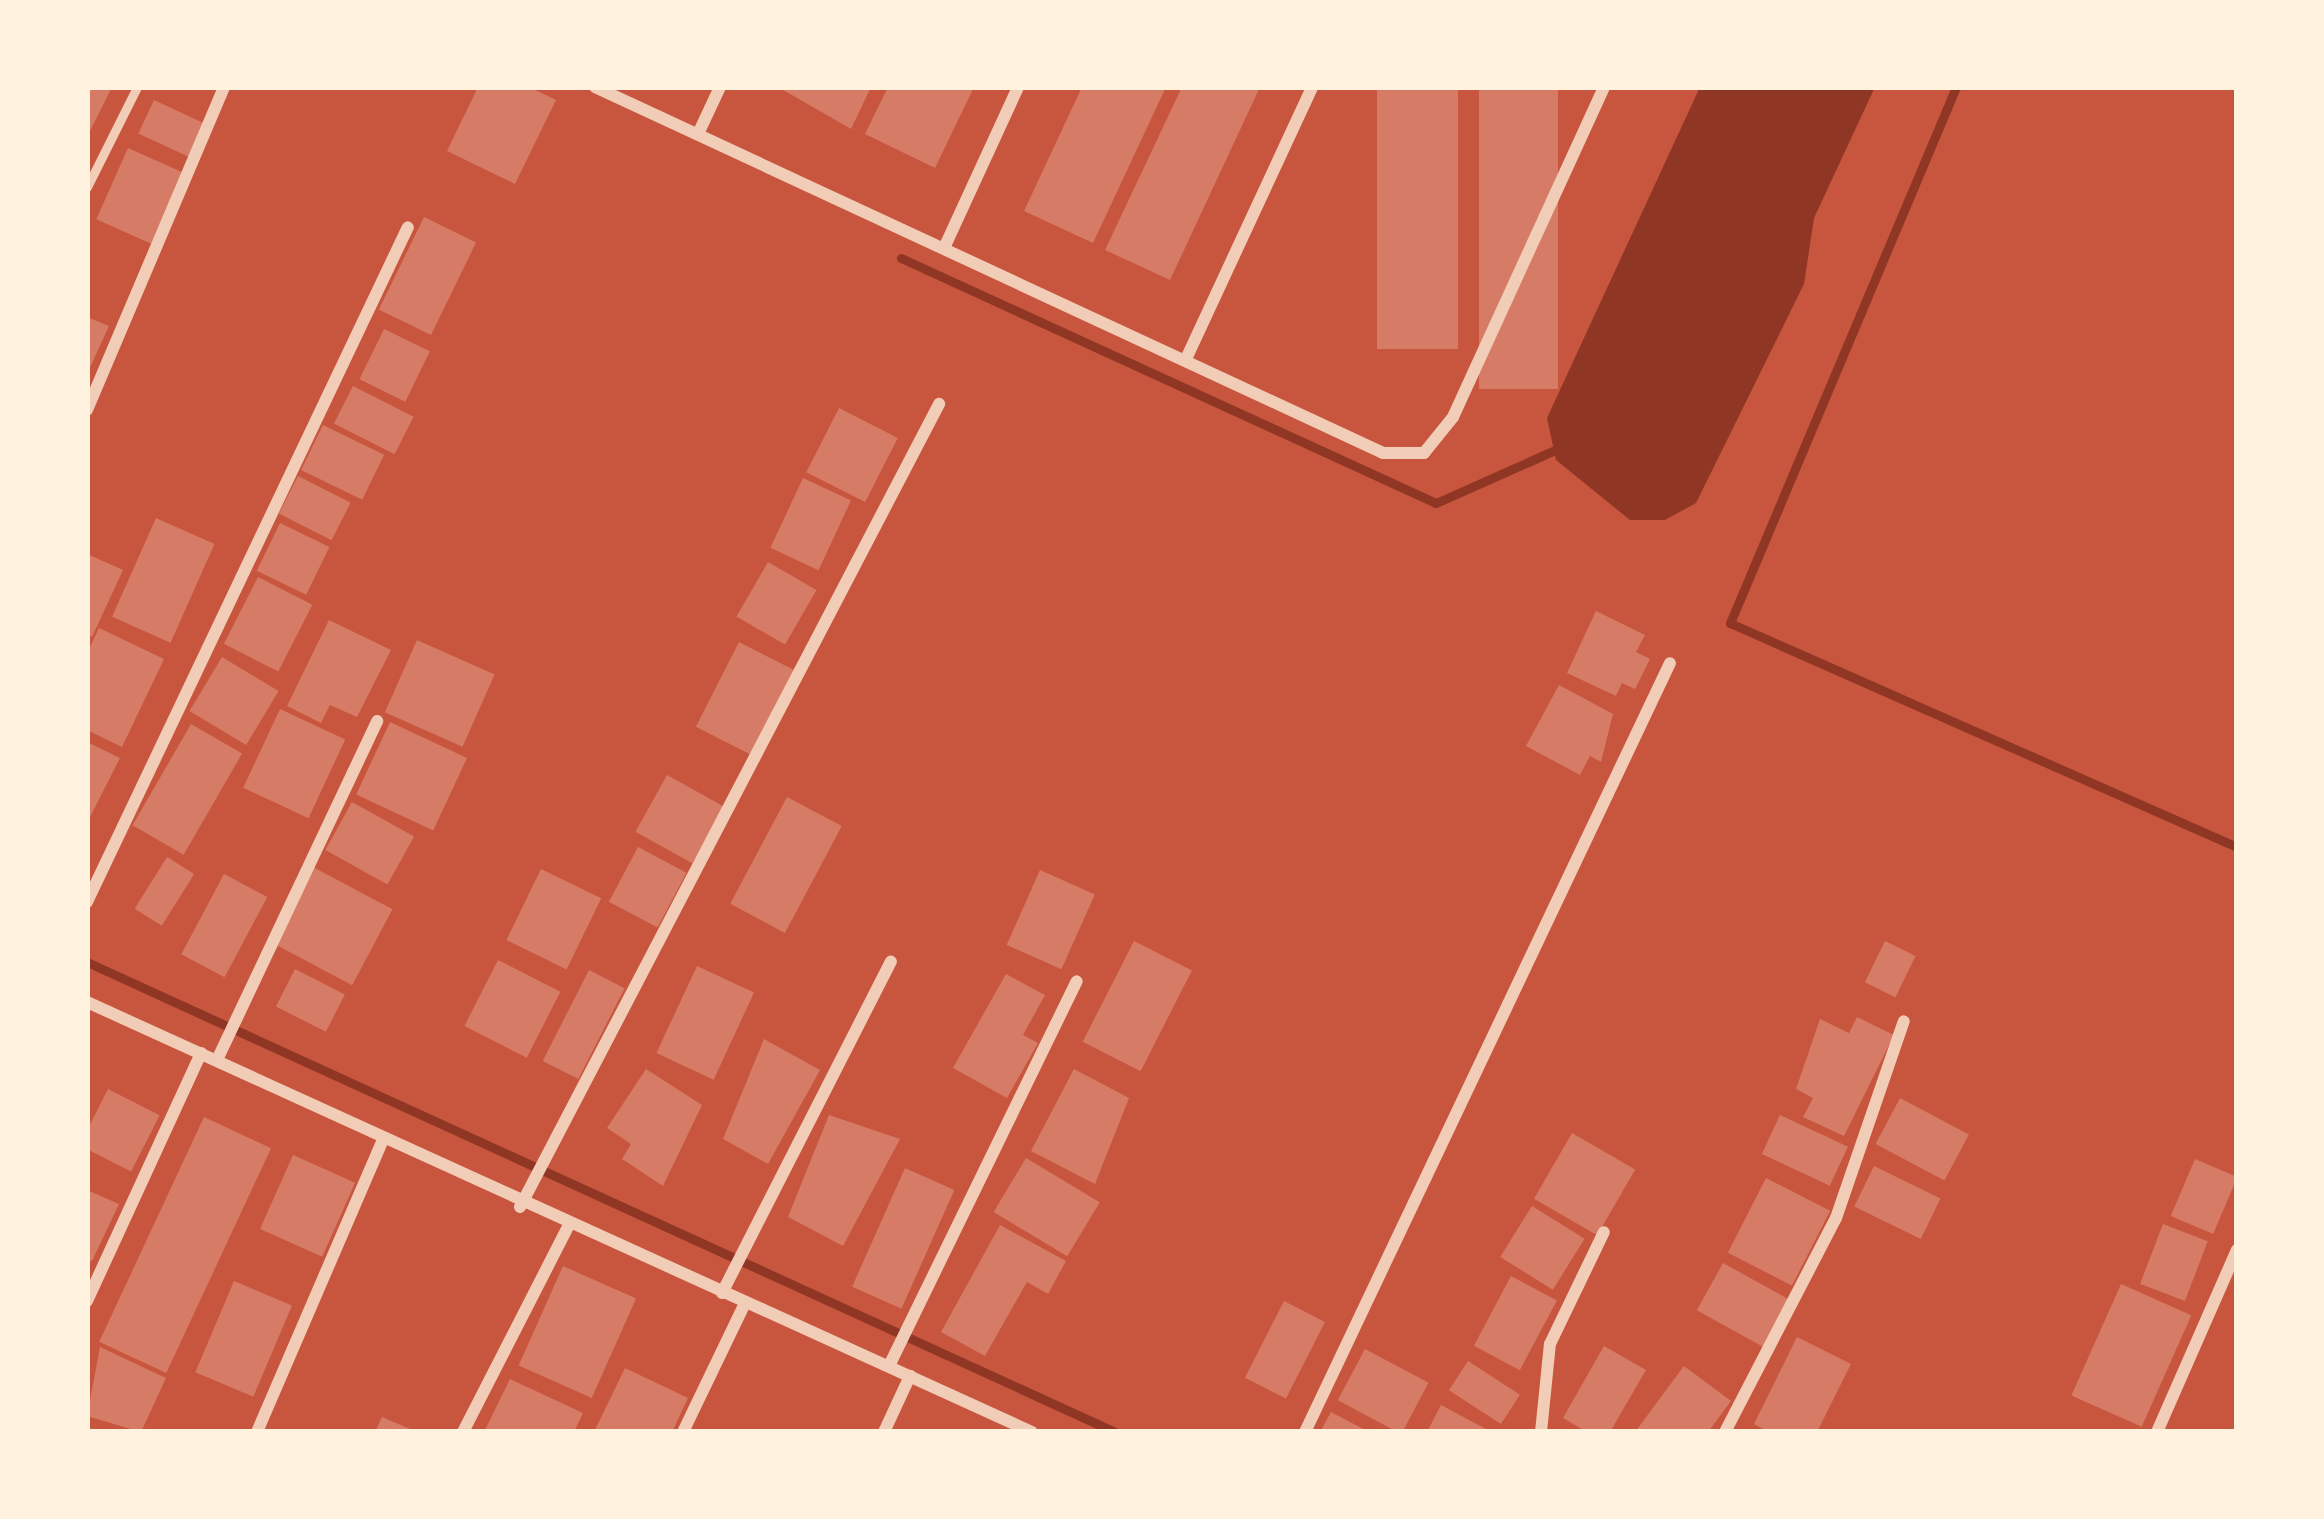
<!DOCTYPE html>
<html>
<head>
<meta charset="utf-8">
<style>
  body { margin:0 }
  #map { position:relative; width:2324px; height:1519px; overflow:hidden; background:#c8553d; font-family:"PT Serif",serif }
  div>[style] { position:absolute }
  .water>* { inset:0; background:#8f3625 }
  .stream>* { height:9px; margin:-4.5px; padding:0 4.5px; transform-origin:4.5px; border-radius:4.5px; background:#8f3625 }
  .building>* { inset:0; background:#d67c66; transform-origin:0 0 }
  .service>* { height:9px; margin:-4.5px; padding:0 4.5px; transform-origin:4.5px; border-radius:4.5px; background:#f1ccb7 }
  .minor>* { height:12px; margin:-6px; padding:0 6px; transform-origin:6px; border-radius:6px; background:#f1ccb7 }
  span { translate:-50% -50%; white-space:nowrap; text-align:center; line-height:1.15; -webkit-text-stroke:12px #fff3e0; paint-order:stroke }
  .frame { position:absolute; inset:0; border:90px solid #fff3e0; pointer-events:none }
</style>
</head>
<body>
<div id="map">
  <div class="water">
    <i style="clip-path:polygon(1700px 87px,1875px 87px,1814px 218px,1804px 284px,1696px 503px,1665px 520px,1630px 520px,1556px 460px,1547px 418px)"></i>
  </div>
  <div class="stream">
    <i style="left:1956px;top:87px;width:582px;rotate:112.86deg"></i>
    <i style="left:1730px;top:623px;width:554px;rotate:23.84deg"></i>
    <i style="left:901px;top:258px;width:588px;rotate:24.61deg"></i>
    <i style="left:1436px;top:503px;width:138px;rotate:-24deg"></i>
    <i style="left:87px;top:962px;width:1130px;rotate:24.57deg"></i>
  </div>
  <div class="building">
    <i style="clip-path:polygon(87px 87px,112px 87px,87px 137px)"></i>
    <i style="clip-path:polygon(478px 87px,529px 87px,556px 100px,515px 184px,447px 151px)"></i>
    <i style="clip-path:polygon(778px 87px,871px 87px,851px 129px)"></i>
    <i style="clip-path:polygon(888px 87px,974px 87px,935px 168px,865px 134px)"></i>
    <i style="clip-path:polygon(1082px 87px,1166px 87px,1093px 243px,1024px 211px)"></i>
    <i style="clip-path:polygon(1182px 87px,1260px 87px,1170px 280px,1105px 250px)"></i>
    <i style="left:1377px;top:87px;width:81px;height:262px"></i>
    <i style="left:1479px;top:87px;width:79px;height:302px"></i>
    <i style="left:154px;top:100px;width:57px;height:37px;rotate:25deg"></i>
    <i style="left:128px;top:148px;width:60px;height:78px;rotate:24deg"></i>
    <i style="left:424px;top:217px;width:58px;height:103px;rotate:26deg"></i>
    <i style="clip-path:polygon(87px 317px,109px 326px,87px 374px)"></i>
    <i style="left:384px;top:329px;width:51px;height:56px;rotate:26deg"></i>
    <i style="left:353px;top:386px;width:68px;height:42px;rotate:27deg"></i>
    <i style="left:839px;top:408px;width:66px;height:72px;rotate:27deg"></i>
    <i style="left:323px;top:425px;width:68px;height:50px;rotate:26deg"></i>
    <i style="left:298px;top:476px;width:59px;height:42px;rotate:27deg"></i>
    <i style="left:803px;top:478px;width:53px;height:77px;rotate:25deg"></i>
    <i style="left:156px;top:518px;width:64px;height:108px;rotate:24deg"></i>
    <i style="left:280px;top:523px;width:55px;height:53px;rotate:26deg"></i>
    <i style="clip-path:polygon(87px 554px,123px 570px,92px 637px,87px 634px)"></i>
    <i style="left:768px;top:562px;width:56px;height:63px;rotate:30deg"></i>
    <i style="left:258px;top:577px;width:61px;height:75px;rotate:27deg"></i>
    <i style="clip-path:polygon(1596px 611px,1645px 635px,1636px 652px,1650px 659px,1635px 689px,1622px 683px,1616px 696px,1567px 673px)"></i>
    <i style="clip-path:polygon(329px 620px,391px 650px,357px 717px,330px 705px,321px 723px,287px 706px)"></i>
    <i style="clip-path:polygon(99px 628px,164px 659px,122px 747px,87px 730px,87px 653px)"></i>
    <i style="left:417px;top:640px;width:85px;height:79px;rotate:24deg"></i>
    <i style="left:739px;top:642px;width:64px;height:95px;rotate:27deg"></i>
    <i style="left:222px;top:657px;width:66px;height:63px;rotate:31deg"></i>
    <i style="clip-path:polygon(1559px 685px,1613px 714px,1601px 762px,1590px 756px,1580px 775px,1526px 746px)"></i>
    <i style="left:280px;top:709px;width:72px;height:87px;rotate:25deg"></i>
    <i style="left:390px;top:722px;width:85px;height:80px;rotate:25deg"></i>
    <i style="left:191px;top:724px;width:59px;height:117px;rotate:30deg"></i>
    <i style="clip-path:polygon(87px 742px,120px 758px,87px 823px)"></i>
    <i style="left:667px;top:775px;width:65px;height:65px;rotate:29deg"></i>
    <i style="left:787px;top:797px;width:62px;height:121px;rotate:28deg"></i>
    <i style="left:352px;top:802px;width:71px;height:55px;rotate:29deg"></i>
    <i style="left:638px;top:847px;width:55px;height:62px;rotate:28deg"></i>
    <i style="left:167px;top:857px;width:32px;height:61px;rotate:32deg"></i>
    <i style="left:313px;top:867px;width:90px;height:86px;rotate:28deg"></i>
    <i style="left:541px;top:869px;width:67px;height:79px;rotate:26deg"></i>
    <i style="left:1040px;top:870px;width:60px;height:82px;rotate:24deg"></i>
    <i style="left:224px;top:874px;width:49px;height:91px;rotate:28deg"></i>
    <i style="left:1134px;top:941px;width:65px;height:113px;rotate:27deg"></i>
    <i style="left:1885px;top:941px;width:34px;height:46px;rotate:26deg"></i>
    <i style="left:498px;top:960px;width:70px;height:74px;rotate:27deg"></i>
    <i style="left:697px;top:966px;width:63px;height:96px;rotate:25deg"></i>
    <i style="left:295px;top:969px;width:56px;height:42px;rotate:27deg"></i>
    <i style="left:589px;top:970px;width:40px;height:102px;rotate:27deg"></i>
    <i style="clip-path:polygon(1006px 974px,1045px 995px,1023px 1035px,1038px 1043px,1007px 1098px,953px 1068px)"></i>
    <i style="clip-path:polygon(1857px 1017px,1894px 1035px,1844px 1136px,1803px 1117px,1813px 1098px,1796px 1089px,1820px 1019px,1849px 1033px)"></i>
    <i style="clip-path:polygon(764px 1039px,820px 1070px,768px 1164px,723px 1139px)"></i>
    <i style="clip-path:polygon(646px 1069px,702px 1105px,663px 1186px,622px 1159px,631px 1144px,607px 1128px)"></i>
    <i style="clip-path:polygon(1074px 1069px,1129px 1098px,1095px 1184px,1031px 1151px)"></i>
    <i style="left:108px;top:1089px;width:58px;height:63px;rotate:27deg"></i>
    <i style="left:1900px;top:1098px;width:78px;height:52px;rotate:28deg"></i>
    <i style="clip-path:polygon(829px 1115px,900px 1139px,843px 1246px,788px 1217px)"></i>
    <i style="left:1780px;top:1115px;width:75px;height:43px;rotate:25deg"></i>
    <i style="left:204px;top:1117px;width:74px;height:248px;rotate:25deg"></i>
    <i style="left:1572px;top:1133px;width:73px;height:76px;rotate:30deg"></i>
    <i style="left:293px;top:1155px;width:68px;height:81px;rotate:24deg"></i>
    <i style="left:1026px;top:1158px;width:86px;height:63px;rotate:31deg"></i>
    <i style="left:2195px;top:1159px;width:46px;height:62px;rotate:23deg"></i>
    <i style="left:1874px;top:1166px;width:74px;height:45px;rotate:26deg"></i>
    <i style="left:905px;top:1168px;width:54px;height:130px;rotate:24deg"></i>
    <i style="left:1766px;top:1178px;width:72px;height:84px;rotate:27deg"></i>
    <i style="clip-path:polygon(87px 1190px,119px 1204px,92px 1261px,87px 1259px)"></i>
    <i style="left:1532px;top:1206px;width:62px;height:60px;rotate:32deg"></i>
    <i style="left:2163px;top:1224px;width:48px;height:64px;rotate:21deg"></i>
    <i style="clip-path:polygon(1000px 1225px,1066px 1261px,1048px 1294px,1027px 1282px,985px 1356px,941px 1332px)"></i>
    <i style="left:1723px;top:1263px;width:77px;height:54px;rotate:29deg"></i>
    <i style="left:563px;top:1266px;width:80px;height:109px;rotate:24deg"></i>
    <i style="left:1511px;top:1276px;width:52px;height:79px;rotate:28deg"></i>
    <i style="left:234px;top:1281px;width:63px;height:99px;rotate:23deg"></i>
    <i style="left:2121px;top:1284px;width:77px;height:122px;rotate:24deg"></i>
    <i style="left:1284px;top:1301px;width:46px;height:86px;rotate:27deg"></i>
    <i style="clip-path:polygon(1797px 1337px,1851px 1364px,1817px 1432px,1769px 1432px,1754px 1424px)"></i>
    <i style="clip-path:polygon(1604px 1346px,1646px 1370px,1610px 1432px,1587px 1432px,1563px 1418px)"></i>
    <i style="clip-path:polygon(100px 1347px,166px 1378px,141px 1432px,87px 1416px)"></i>
    <i style="left:1365px;top:1349px;width:72px;height:58px;rotate:28deg"></i>
    <i style="left:1468px;top:1361px;width:62px;height:35px;rotate:33deg"></i>
    <i style="clip-path:polygon(1684px 1366px,1731px 1401px,1708px 1432px,1635px 1432px)"></i>
    <i style="clip-path:polygon(625px 1368px,688px 1398px,672px 1432px,594px 1432px)"></i>
    <i style="clip-path:polygon(510px 1379px,583px 1413px,574px 1432px,484px 1432px)"></i>
    <i style="clip-path:polygon(1441px 1405px,1486px 1429px,1485px 1432px,1427px 1432px)"></i>
    <i style="clip-path:polygon(1331px 1412px,1369px 1432px,1320px 1432px)"></i>
    <i style="clip-path:polygon(382px 1417px,417px 1432px,375px 1432px)"></i>
  </div>
  <div class="service">
    <i style="left:87px;top:187px;width:112px;rotate:-63.4deg"></i>
  </div>
  <div class="minor">
    <i style="left:595px;top:87px;width:869px;rotate:24.91deg"></i>
    <i style="left:1383px;top:453px;width:41px"></i>
    <i style="left:1424px;top:453px;width:46px;rotate:-51.1deg"></i>
    <i style="left:1453px;top:417px;width:363px;rotate:-65.4deg"></i>
    <i style="left:698px;top:134px;width:52px;rotate:-64.9deg"></i>
    <i style="left:945px;top:246px;width:175px;rotate:-65.3deg"></i>
    <i style="left:1186px;top:359px;width:300px;rotate:-65.1deg"></i>
    <i style="left:87px;top:410px;width:351px;rotate:-67deg"></i>
    <i style="left:87px;top:902px;width:747px;rotate:-64.57deg"></i>
    <i style="left:87px;top:1002px;width:1038px;rotate:24.47deg"></i>
    <i style="left:217px;top:1060px;width:375px;rotate:-64.7deg"></i>
    <i style="left:520px;top:1207px;width:906px;rotate:-62.44deg"></i>
    <i style="left:722px;top:1293px;width:372px;rotate:-63deg"></i>
    <i style="left:87px;top:1301px;width:273px;rotate:-65.3deg"></i>
    <i style="left:889px;top:1366px;width:428px;rotate:-64deg"></i>
    <i style="left:257px;top:1432px;width:319px;rotate:-66.7deg"></i>
    <i style="left:463px;top:1432px;width:233px;rotate:-62.9deg"></i>
    <i style="left:683px;top:1432px;width:143px;rotate:-64.3deg"></i>
    <i style="left:884px;top:1432px;width:62px;rotate:-65.1deg"></i>
    <i style="left:1305px;top:1432px;width:851px;rotate:-64.61deg"></i>
    <i style="left:1541px;top:1432px;width:88px;rotate:-84.2deg"></i>
    <i style="left:1550px;top:1344px;width:124px;rotate:-64.3deg"></i>
    <i style="left:1725px;top:1432px;width:241px;rotate:-62.6deg"></i>
    <i style="left:1836px;top:1218px;width:208px;rotate:-71deg"></i>
    <i style="left:2157px;top:1432px;width:199px;rotate:-66.3deg"></i>
  </div>
  <div class="frame"></div>
</div>
</body>
</html>
